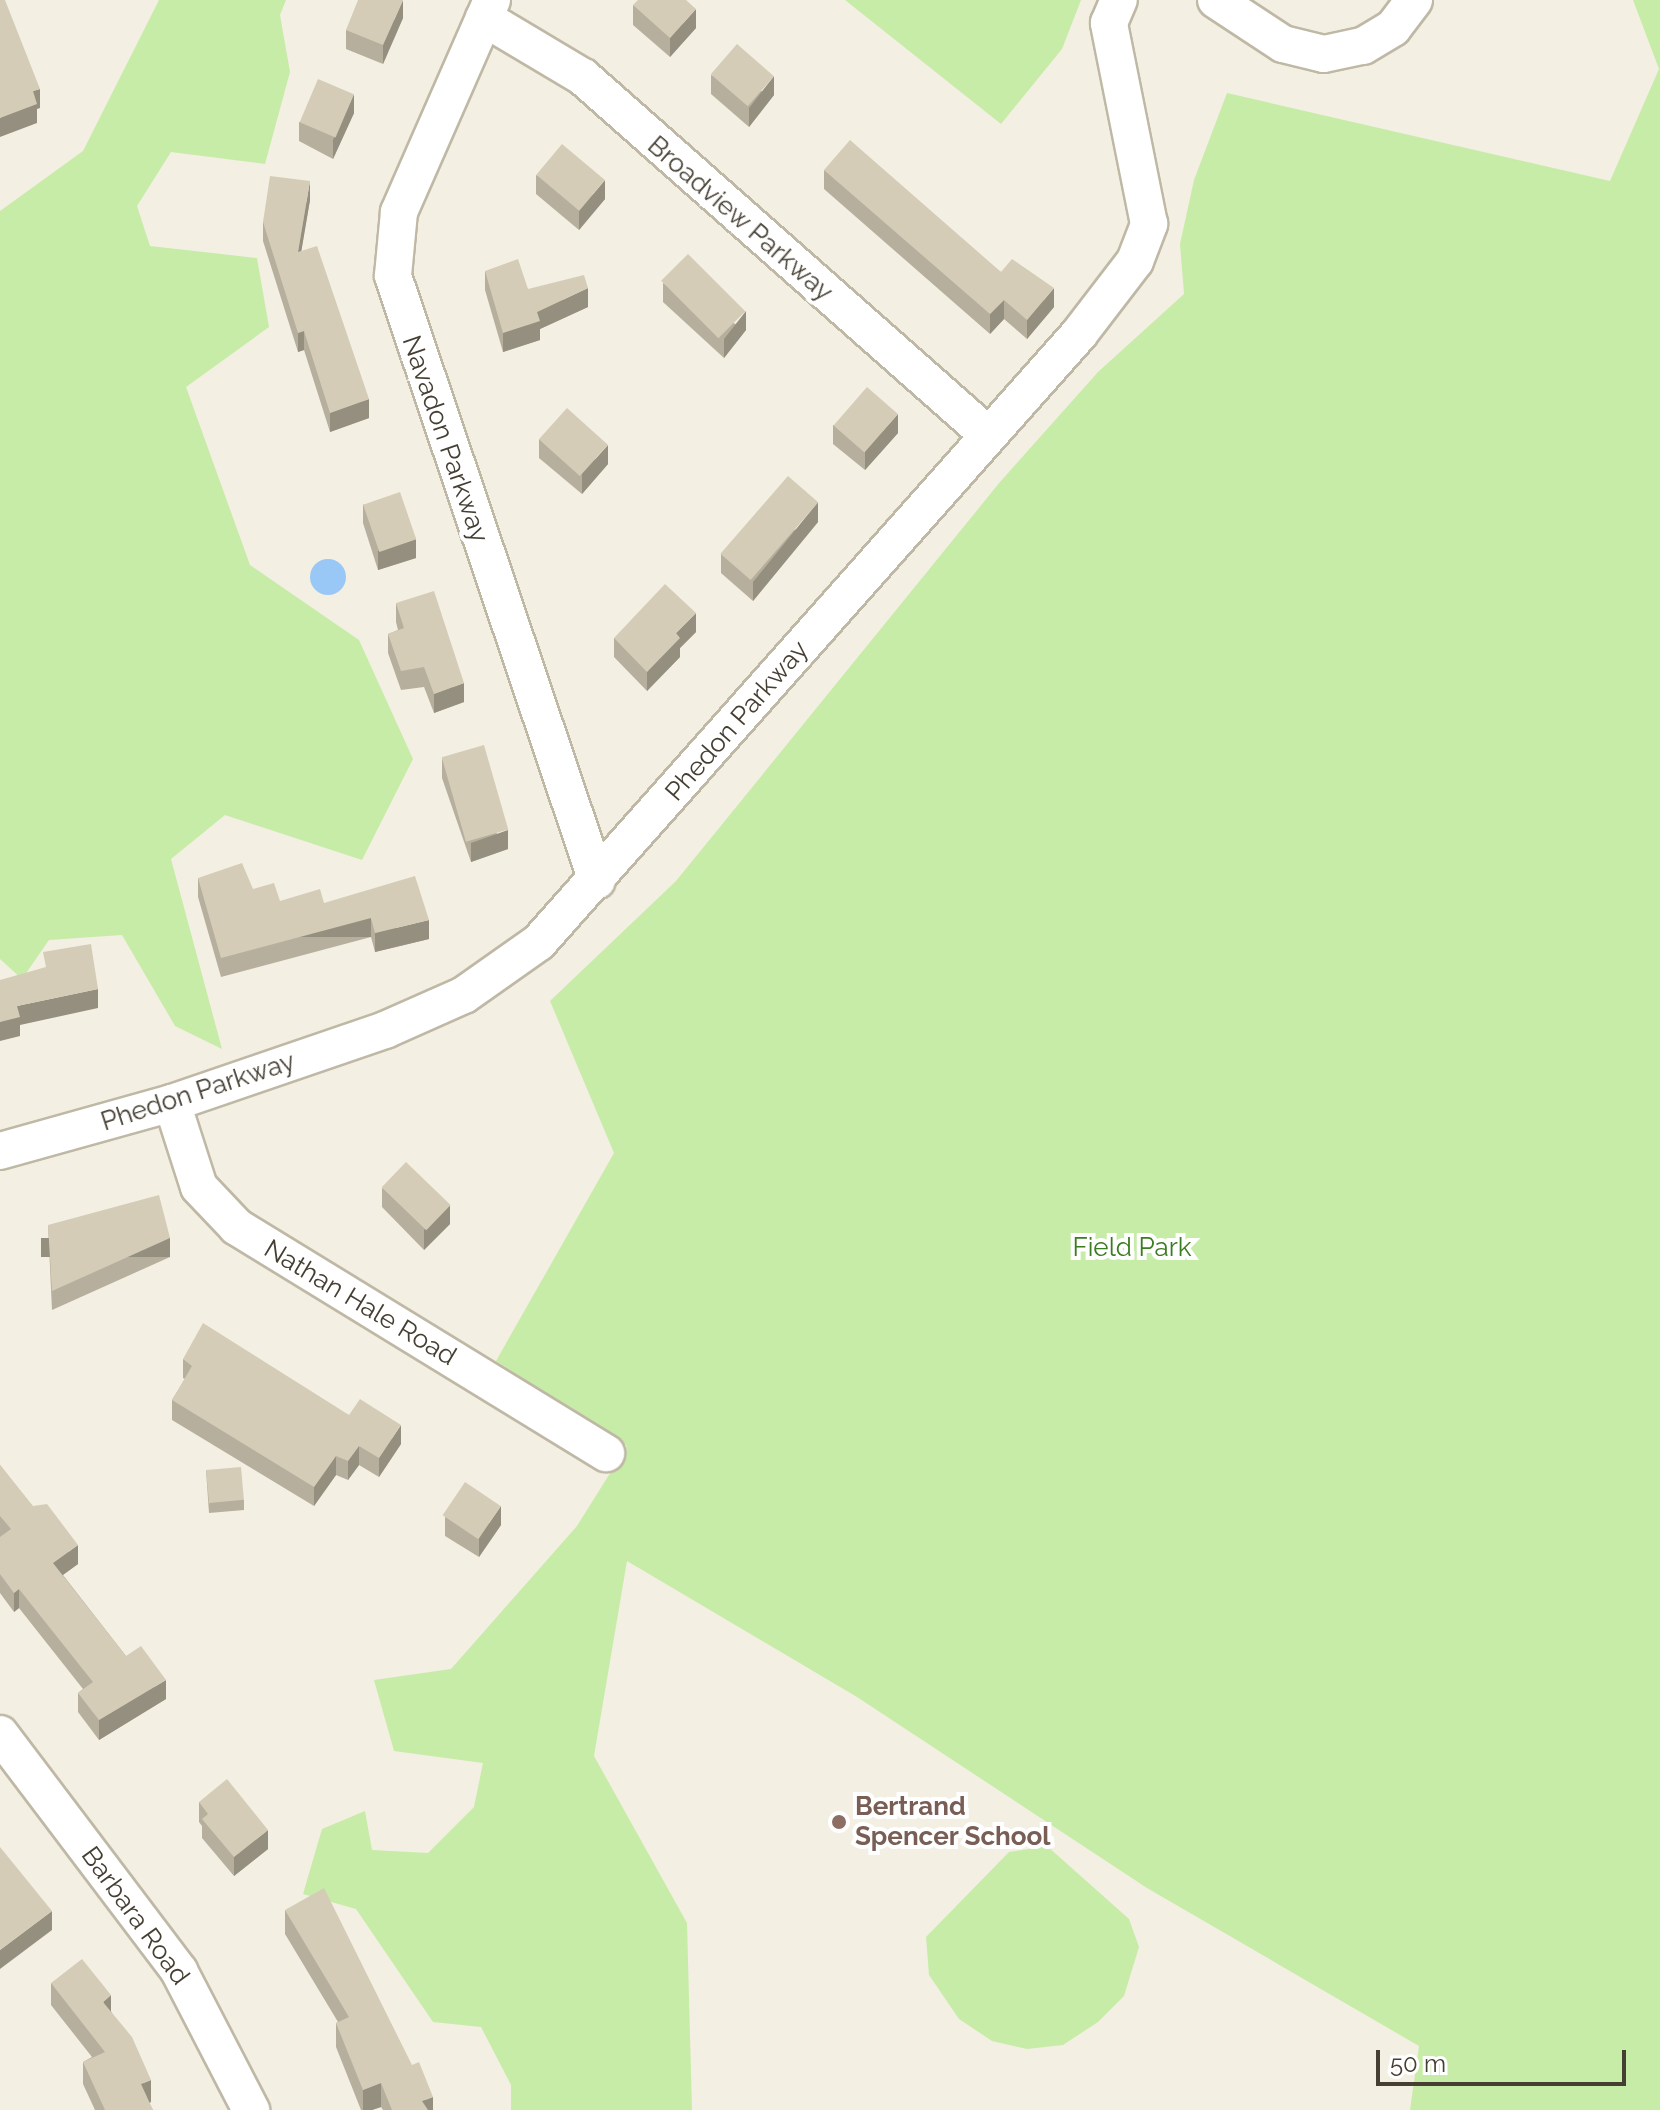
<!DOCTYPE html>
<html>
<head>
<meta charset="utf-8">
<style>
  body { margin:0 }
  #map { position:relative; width:1660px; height:2110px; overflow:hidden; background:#f3efe3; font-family:Raleway,sans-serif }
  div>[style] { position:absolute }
  .green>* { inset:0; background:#c7eca7 }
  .water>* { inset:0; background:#99c8f6 }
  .round { border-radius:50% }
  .roads { filter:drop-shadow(2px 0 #bfb8a5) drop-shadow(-2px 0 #bfb8a5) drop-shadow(0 2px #bfb8a5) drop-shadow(0 -2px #bfb8a5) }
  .street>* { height:36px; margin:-18px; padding:0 18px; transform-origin:18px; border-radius:18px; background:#fff }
  .wall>* { inset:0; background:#b7af9d }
  .shaded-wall>* { inset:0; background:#958f80; transform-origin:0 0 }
  .building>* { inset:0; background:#d5ccb7; transform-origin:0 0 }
  .dots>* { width:22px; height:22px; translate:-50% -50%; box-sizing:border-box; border:4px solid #fff; border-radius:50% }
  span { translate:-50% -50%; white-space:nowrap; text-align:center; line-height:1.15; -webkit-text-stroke:8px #fff; paint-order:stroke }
  .street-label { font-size:26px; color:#453f33 }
  .park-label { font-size:26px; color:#3c7c21 }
  .education-label { font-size:26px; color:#785e54; font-weight:700 }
  .left { translate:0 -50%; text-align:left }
  .scale { position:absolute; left:1376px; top:2050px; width:250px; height:36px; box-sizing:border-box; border:4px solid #453f33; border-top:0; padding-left:10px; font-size:24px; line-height:28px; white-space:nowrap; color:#453f33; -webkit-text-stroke:6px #fff; paint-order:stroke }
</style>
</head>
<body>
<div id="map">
  <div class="green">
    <i style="clip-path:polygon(159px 0,286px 0,280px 15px,290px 72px,265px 164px,171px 152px,137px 206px,150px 246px,257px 258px,269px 327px,186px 387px,250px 565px,359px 640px,413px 759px,362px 860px,225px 815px,171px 859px,222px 1049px,175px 1026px,122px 935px,49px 940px,22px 979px,0 959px,0 211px,83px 151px)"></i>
    <i style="clip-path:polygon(845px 0,1081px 0,1062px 49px,1001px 124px)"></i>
    <i style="clip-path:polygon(1633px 0,1660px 0,1660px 2110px,1410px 2110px,1419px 2046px,1147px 1888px,857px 1697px,627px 1561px,594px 1756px,687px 1923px,692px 2110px,511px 2110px,511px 2085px,481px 2027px,433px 2022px,356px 1909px,303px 1894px,322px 1829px,365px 1811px,372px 1850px,428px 1853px,474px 1807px,483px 1763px,394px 1751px,374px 1680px,451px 1669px,577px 1526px,627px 1446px,496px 1361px,614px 1153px,550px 1001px,676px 881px,1000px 482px,1098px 372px,1184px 294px,1180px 244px,1194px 180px,1227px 93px,1610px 181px,1659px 69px)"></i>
    <i style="clip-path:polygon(1047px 1846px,1129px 1919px,1139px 1947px,1124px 1996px,1098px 2022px,1063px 2045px,1027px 2049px,992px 2041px,959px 2019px,929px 1975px,926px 1937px,1009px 1852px)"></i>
  </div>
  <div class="water">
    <i class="round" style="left:310px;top:559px;width:36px;height:36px"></i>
  </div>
  <div class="roads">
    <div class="street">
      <i style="left:492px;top:0;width:232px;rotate:113.7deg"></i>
      <i style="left:399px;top:212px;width:64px;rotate:95.4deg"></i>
      <i style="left:393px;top:276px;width:638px;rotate:71.37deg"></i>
      <i style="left:1216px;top:0;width:80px;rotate:33.3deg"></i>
      <i style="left:1283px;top:44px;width:42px;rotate:13.7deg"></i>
      <i style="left:1324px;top:54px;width:40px;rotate:-12deg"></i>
      <i style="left:1363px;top:46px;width:35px;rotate:-31deg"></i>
      <i style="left:1393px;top:28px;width:35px;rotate:-53deg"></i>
      <i style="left:484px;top:18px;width:115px;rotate:30.8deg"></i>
      <i style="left:583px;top:77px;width:539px;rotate:41.47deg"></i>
      <i style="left:172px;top:1103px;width:88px;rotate:72.2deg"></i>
      <i style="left:199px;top:1187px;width:55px;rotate:46.5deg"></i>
      <i style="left:237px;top:1227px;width:433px;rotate:31.5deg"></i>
      <i style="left:0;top:1151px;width:179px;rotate:-15.6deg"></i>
      <i style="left:172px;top:1103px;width:225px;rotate:-18.9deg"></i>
      <i style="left:385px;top:1030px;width:86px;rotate:-23.9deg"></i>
      <i style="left:464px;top:995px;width:92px;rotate:-35.2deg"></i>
      <i style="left:539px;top:942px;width:813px;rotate:-48.39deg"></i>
      <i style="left:1079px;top:334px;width:92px;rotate:-52.5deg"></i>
      <i style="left:1135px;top:261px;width:40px;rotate:-69deg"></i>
      <i style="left:1149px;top:224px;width:205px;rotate:-101.3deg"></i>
      <i style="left:1109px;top:23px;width:25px;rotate:-67deg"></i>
      <i style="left:0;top:1734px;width:297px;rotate:52.9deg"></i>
      <i style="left:179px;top:1971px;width:157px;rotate:62.6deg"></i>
    </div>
  </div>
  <div class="wall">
    <i style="clip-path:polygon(633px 5px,696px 28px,670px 57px,633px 25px)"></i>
    <i style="clip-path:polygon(403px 18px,383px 64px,346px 49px,346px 30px)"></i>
    <i style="clip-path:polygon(711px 75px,774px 95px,749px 127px,711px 94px)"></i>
    <i style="clip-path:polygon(354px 113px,333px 159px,299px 141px,299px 122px)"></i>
    <i style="clip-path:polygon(824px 170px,1001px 272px,1054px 307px,1027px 339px,1004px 319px,990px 334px,824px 189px)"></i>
    <i style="clip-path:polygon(536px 175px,605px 199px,579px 230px,536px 194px)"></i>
    <i style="clip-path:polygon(310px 200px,301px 251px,369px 418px,330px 432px,304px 350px,298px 352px,263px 241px,263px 222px)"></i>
    <i style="clip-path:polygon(485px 271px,528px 289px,588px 307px,540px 329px,540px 340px,503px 352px,485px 290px)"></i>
    <i style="clip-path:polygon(663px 283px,746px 330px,724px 358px,663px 302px)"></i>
    <i style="clip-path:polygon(833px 425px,898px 433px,865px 470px,833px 444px)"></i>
    <i style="clip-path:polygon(539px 439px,608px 464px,582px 494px,539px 458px)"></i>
    <i style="clip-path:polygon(363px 504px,416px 558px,378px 570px,363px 523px)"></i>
    <i style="clip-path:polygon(818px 522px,753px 601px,721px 573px,721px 554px)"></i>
    <i style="clip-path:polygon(396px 603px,464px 702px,434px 713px,424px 687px,401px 690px,388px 653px,388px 634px,398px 630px,396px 622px)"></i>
    <i style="clip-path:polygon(696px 632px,680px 648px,680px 657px,647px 691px,614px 657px,614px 638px)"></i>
    <i style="clip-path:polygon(442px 758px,508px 849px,471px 862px,442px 778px)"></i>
    <i style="clip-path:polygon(198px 878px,280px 901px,324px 903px,429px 939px,375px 952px,371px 937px,221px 977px,198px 897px)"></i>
    <i style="clip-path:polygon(382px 1188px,450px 1224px,424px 1250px,382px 1207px)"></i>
    <i style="clip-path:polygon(48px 1225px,170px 1257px,52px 1310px)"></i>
    <i style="clip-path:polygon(183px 1359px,349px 1415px,401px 1444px,379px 1477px,359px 1465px,348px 1480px,336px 1475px,314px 1506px,172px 1420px,172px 1400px,185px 1379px,183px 1378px)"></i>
    <i style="clip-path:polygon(0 1465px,78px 1564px,63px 1575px,126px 1656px,166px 1699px,99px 1740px,78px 1712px,78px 1693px,83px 1689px,19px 1608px,14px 1612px,0 1593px)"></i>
    <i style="clip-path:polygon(206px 1470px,244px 1500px,244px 1510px,209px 1513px)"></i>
    <i style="clip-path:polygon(445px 1517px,501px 1525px,479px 1557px,445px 1536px)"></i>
    <i style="clip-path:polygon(199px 1802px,268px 1849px,234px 1876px,202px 1838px,202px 1826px,199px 1822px)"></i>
    <i style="clip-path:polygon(285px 1910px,433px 2110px,383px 2110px,381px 2107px,372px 2110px,361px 2110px,336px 2047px,336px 2023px,338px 2022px,285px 1934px)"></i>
    <i style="clip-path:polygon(51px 1983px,111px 2011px,151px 2102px,149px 2103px,153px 2110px,95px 2110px,83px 2084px,83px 2062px,92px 2057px,51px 2005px)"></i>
  </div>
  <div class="shaded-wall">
    <i style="clip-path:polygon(403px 0,403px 18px,383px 64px,383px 45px)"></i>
    <i style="clip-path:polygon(696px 9px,696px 28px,670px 57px,670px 38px)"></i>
    <i style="clip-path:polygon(774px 76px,774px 95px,749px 127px,749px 108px)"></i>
    <i style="clip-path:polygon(40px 89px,40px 108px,37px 109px,37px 123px,0 137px,0 118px,33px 91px)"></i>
    <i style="clip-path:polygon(354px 94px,354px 113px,333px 159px,333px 140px)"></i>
    <i style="clip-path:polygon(605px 180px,605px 199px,579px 230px,579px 211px)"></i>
    <i style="clip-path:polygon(310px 181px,310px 200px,298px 271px,298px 252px)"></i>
    <i style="clip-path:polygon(588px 288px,588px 307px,540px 329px,540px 340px,503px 352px,503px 333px,537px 312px)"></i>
    <i style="clip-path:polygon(1054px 288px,1054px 307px,1027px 339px,1027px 320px)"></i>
    <i style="clip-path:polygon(1004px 300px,1004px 319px,990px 334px,990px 314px)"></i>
    <i style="clip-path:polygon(746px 311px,746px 330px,724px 358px,724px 339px)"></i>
    <i style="clip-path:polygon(304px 331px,304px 350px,298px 352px,298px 333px)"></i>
    <i style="clip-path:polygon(369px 399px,369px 418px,330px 432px,330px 413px)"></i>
    <i style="clip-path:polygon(898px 414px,898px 433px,865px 470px,865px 451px)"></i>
    <i style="clip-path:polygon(608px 445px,608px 464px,582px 494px,582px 474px)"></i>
    <i style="clip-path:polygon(818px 502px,818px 522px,753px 601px,753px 582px)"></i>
    <i style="clip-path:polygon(416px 539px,416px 558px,378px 570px,378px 551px)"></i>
    <i style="clip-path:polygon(696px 613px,696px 632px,680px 648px,680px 657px,647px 691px,647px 672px,676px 633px)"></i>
    <i style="clip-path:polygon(464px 683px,464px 702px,434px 713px,434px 694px)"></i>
    <i style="clip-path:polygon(508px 830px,508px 849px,471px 862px,471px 843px)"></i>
    <i style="left:371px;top:918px;width:19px;height:155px;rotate:90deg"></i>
    <i style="clip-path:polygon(429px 920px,429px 939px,375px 952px,375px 933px)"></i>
    <i style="clip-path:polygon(98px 989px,98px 1008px,20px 1025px,20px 1036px,0 1041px,0 1022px,17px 1006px)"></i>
    <i style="clip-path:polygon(450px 1205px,450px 1224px,424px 1250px,424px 1230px)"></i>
    <i style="left:170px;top:1238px;width:19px;height:129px;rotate:90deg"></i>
    <i style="clip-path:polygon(401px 1425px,401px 1444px,379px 1477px,379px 1458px)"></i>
    <i style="clip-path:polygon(359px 1446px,359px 1465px,348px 1480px,348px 1461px)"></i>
    <i style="clip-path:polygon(336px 1456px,336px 1475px,314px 1506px,314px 1487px)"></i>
    <i style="clip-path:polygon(501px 1506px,501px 1525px,479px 1557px,479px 1538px)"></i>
    <i style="clip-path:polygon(78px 1545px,78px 1564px,53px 1582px,53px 1563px)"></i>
    <i style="clip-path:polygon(19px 1589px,19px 1608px,14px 1612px,14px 1593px)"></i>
    <i style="clip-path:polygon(166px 1680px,166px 1699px,99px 1740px,99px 1720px)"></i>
    <i style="clip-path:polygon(268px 1830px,268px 1849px,234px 1876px,234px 1857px)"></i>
    <i style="clip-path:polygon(52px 1911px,52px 1930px,0 1969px,0 1950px)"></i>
    <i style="clip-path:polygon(111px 1995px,111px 2017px,103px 2002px)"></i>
    <i style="clip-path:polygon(151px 2080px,151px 2102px,141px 2106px,141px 2084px)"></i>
    <i style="clip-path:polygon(381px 2083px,381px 2107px,372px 2110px,363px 2110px,363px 2090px)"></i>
    <i style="clip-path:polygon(433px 2097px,433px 2110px,422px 2110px,422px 2101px)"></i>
  </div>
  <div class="building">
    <i style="clip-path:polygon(0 0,5px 0,40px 89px,33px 91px,37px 104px,0 118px)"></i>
    <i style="clip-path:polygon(358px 0,403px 0,383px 45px,346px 30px)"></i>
    <i style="clip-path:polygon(638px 0,686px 0,696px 9px,670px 38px,633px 5px)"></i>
    <i style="left:737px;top:44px;width:49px;height:40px;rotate:41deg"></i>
    <i style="left:318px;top:79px;width:39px;height:47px;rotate:23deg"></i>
    <i style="clip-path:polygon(850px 140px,1001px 272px,1012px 259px,1054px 288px,1027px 320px,1004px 300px,990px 314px,824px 170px)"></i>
    <i style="left:562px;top:144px;width:56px;height:40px;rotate:40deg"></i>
    <i style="clip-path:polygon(270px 176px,310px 181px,298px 252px,317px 246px,369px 399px,330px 413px,304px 331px,298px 333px,263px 222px)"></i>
    <i style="left:688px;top:254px;width:81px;height:38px;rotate:45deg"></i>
    <i style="clip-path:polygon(518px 259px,528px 289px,584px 275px,588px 288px,537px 312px,540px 321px,503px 333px,485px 271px)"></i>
    <i style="left:867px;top:387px;width:41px;height:51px;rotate:41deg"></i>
    <i style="left:567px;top:408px;width:55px;height:42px;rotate:42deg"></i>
    <i style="left:788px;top:476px;width:40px;height:103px;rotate:41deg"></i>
    <i style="left:400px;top:492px;width:50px;height:39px;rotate:71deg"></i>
    <i style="clip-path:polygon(665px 584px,696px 613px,676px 633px,680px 638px,647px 672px,614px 638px)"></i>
    <i style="clip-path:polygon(434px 591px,464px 683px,434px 694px,424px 667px,401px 671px,388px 634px,404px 628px,396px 603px)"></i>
    <i style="left:484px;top:745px;width:88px;height:44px;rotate:74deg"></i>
    <i style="clip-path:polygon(242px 863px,253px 889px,274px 883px,280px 901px,320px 889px,324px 903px,415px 876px,429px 920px,375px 933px,371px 918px,221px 958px,198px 878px)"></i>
    <i style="clip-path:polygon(91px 944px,98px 989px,17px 1006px,20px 1017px,0 1022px,0 980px,46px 967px,43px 952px)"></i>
    <i style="left:406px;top:1162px;width:62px;height:35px;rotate:44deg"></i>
    <i style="clip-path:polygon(159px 1195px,170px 1238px,52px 1291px,48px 1225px)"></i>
    <i style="clip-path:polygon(203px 1323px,349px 1415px,360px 1399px,401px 1425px,379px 1458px,359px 1446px,348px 1461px,336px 1456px,314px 1487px,172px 1400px,192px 1366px,183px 1359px)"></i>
    <i style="clip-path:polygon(0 1465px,33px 1506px,47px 1504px,78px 1545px,53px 1563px,126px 1656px,141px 1646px,166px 1680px,99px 1720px,78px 1693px,93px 1682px,19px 1589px,14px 1593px,0 1574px,0 1537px,11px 1529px,0 1516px)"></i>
    <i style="left:241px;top:1467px;width:33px;height:35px;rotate:85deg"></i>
    <i style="left:465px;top:1482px;width:43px;height:40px;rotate:34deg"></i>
    <i style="clip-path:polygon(227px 1779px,268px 1830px,234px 1857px,202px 1819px,208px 1814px,199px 1802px)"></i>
    <i style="clip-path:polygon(0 1847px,52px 1911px,0 1950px)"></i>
    <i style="clip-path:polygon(324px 1888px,412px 2065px,419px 2062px,433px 2097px,422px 2101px,428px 2110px,392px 2110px,381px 2083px,363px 2090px,336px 2023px,349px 2017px,285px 1910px)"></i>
    <i style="clip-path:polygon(82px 1959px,111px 1995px,103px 2002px,132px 2037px,151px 2080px,141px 2084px,153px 2110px,105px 2110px,83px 2062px,105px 2052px,51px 1983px)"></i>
  </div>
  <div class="dots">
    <i style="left:839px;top:1822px;background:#8d6e63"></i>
  </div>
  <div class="street-label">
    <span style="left:740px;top:219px;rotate:41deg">Broadview Parkway</span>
    <span style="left:445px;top:439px;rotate:71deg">Navadon Parkway</span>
    <span style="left:737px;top:721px;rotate:-49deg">Phedon Parkway</span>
    <span style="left:198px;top:1092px;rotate:-18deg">Phedon Parkway</span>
    <span style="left:360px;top:1303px;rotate:31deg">Nathan Hale Road</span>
    <span style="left:135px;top:1916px;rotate:54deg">Barbara Road</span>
  </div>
  <div class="park-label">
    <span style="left:1132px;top:1248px">Field Park</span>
  </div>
  <div class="education-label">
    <span class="left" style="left:855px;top:1822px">Bertrand<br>Spencer School</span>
  </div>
  <div class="scale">50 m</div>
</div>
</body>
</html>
